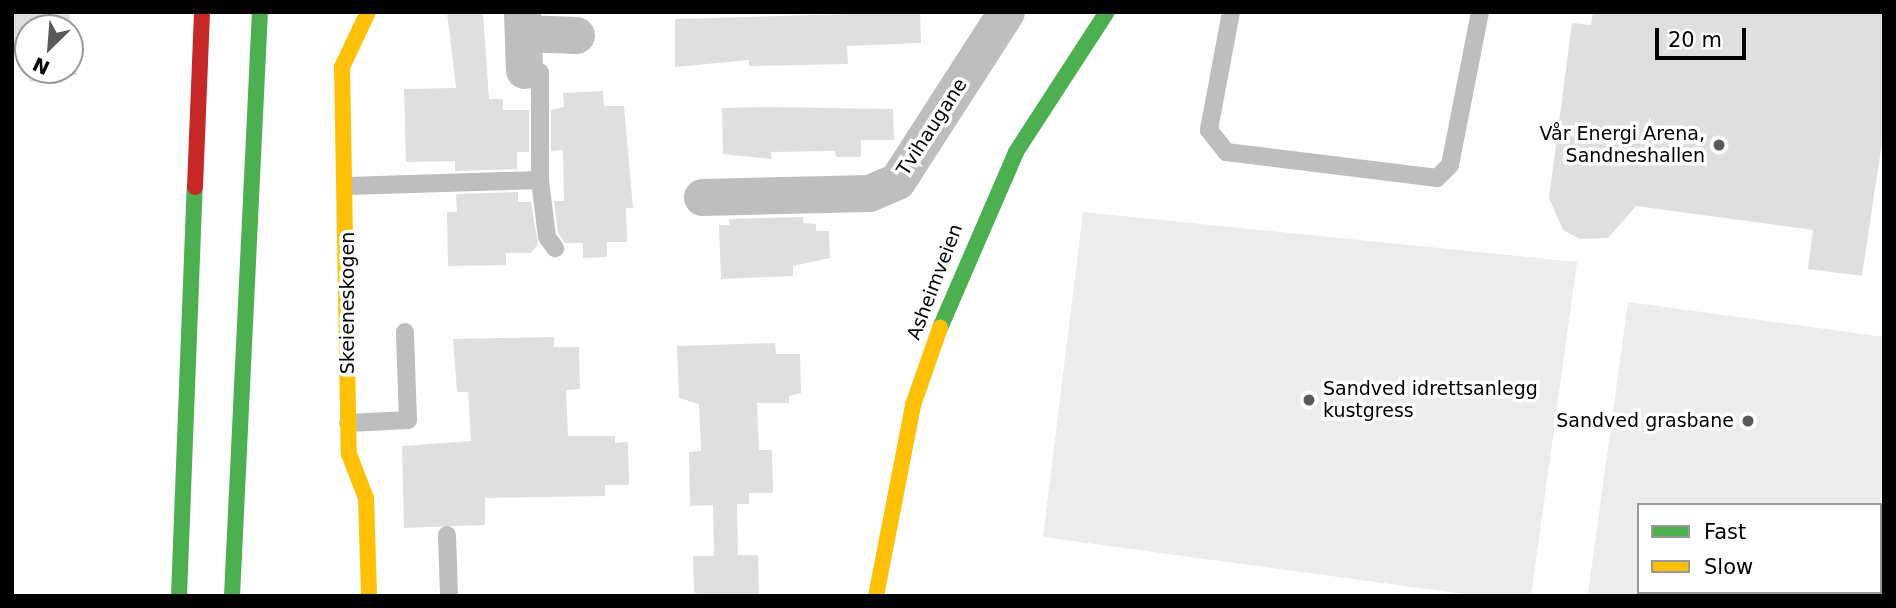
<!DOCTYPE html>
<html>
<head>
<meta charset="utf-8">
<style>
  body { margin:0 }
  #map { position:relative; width:1896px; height:608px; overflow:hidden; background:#fff; font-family:"DejaVu Sans",sans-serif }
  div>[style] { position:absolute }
  .green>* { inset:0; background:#ececec }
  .building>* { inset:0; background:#dfdfdf }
  .lane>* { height:18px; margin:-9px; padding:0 9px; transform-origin:9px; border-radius:9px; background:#bebebe }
  .street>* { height:37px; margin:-18.5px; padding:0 18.5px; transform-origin:18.5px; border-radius:18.5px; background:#bebebe }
  .fast>* { height:16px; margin:-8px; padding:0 8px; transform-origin:8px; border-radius:8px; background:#4caf50 }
  .slow>* { height:16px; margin:-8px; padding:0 8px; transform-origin:8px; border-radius:8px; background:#ffc107 }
  .jam>* { height:16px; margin:-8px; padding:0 8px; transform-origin:8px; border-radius:8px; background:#c62828 }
  .dots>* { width:19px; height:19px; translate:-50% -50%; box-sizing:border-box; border:4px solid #fff; border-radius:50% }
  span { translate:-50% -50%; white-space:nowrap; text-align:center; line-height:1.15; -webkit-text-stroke:7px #fff; paint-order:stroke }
  .street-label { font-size:19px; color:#000 }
  .poi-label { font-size:19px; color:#000 }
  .right { translate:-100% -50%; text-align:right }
  .left { translate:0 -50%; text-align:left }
  .frame { position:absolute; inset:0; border:14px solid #000; pointer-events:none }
  .legend { position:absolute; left:1637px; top:503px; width:245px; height:91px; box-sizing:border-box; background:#fff; border:2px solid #999; margin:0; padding:9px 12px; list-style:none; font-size:21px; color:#000 }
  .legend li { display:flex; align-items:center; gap:14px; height:35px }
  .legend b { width:35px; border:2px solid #999 }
  .north { position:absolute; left:14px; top:14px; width:70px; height:70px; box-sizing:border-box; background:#fff; border:2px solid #999; border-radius:50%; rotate:205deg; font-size:19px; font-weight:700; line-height:28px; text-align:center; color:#000 }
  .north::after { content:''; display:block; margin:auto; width:24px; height:32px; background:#595959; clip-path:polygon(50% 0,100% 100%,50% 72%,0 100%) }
  .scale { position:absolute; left:1655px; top:28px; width:91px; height:32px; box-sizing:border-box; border:4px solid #000; border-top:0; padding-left:9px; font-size:21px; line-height:24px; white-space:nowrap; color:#000; -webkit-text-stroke:5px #fff; paint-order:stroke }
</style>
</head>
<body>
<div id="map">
  <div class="green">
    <i style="clip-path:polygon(1083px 212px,1577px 262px,1531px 596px,1479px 596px,1043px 537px)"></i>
    <i style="clip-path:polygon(evenodd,1628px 302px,1884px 337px,1884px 596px,1588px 594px,1628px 302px,1639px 505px,1880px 505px,1880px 592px,1639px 592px,1639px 505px)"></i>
  </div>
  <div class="building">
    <i style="clip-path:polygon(12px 12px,69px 12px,77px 75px,30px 82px,28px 70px,70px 70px,70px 28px,28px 28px,28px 70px,25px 47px,12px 49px)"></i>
    <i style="clip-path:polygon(447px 12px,483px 12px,489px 99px,503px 99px,503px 110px,529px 110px,529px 152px,517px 152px,517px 169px,455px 171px,455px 161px,406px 162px,404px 89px,456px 88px)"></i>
    <i style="clip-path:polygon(920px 12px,921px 43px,847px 46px,848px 64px,749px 66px,749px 60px,675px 67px,675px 19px)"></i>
    <i style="clip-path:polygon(1593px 12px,1884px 12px,1884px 129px,1862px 276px,1808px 269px,1813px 230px,1636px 206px,1608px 238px,1580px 239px,1563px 230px,1549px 198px,1572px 23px,1591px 25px)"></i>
    <i style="clip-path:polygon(603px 91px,604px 106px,624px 106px,633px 208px,626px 208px,627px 242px,607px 242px,607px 257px,583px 258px,583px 243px,565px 243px,558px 233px,554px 201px,564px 201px,563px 150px,551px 151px,551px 110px,564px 107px,563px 93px)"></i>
    <i style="clip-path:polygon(769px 107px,893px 109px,894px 140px,861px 140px,861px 157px,836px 157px,835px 151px,771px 152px,772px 159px,723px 154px,722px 108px)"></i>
    <i style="clip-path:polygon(518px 192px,518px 202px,531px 202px,538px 244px,531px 253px,506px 253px,506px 265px,448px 266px,447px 212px,457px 212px,456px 194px)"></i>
    <i style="clip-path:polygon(803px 217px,803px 223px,816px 224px,816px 231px,829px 231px,830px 258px,793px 266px,793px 276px,721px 279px,719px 225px,730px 225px,729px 219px)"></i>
    <i style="clip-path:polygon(554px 337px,554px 347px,579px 347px,580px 389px,566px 390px,568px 436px,615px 436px,615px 443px,628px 442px,629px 485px,605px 485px,605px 496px,485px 498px,485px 525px,404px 528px,402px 446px,471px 441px,468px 392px,457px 392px,453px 339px)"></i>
    <i style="clip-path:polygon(775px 343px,776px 354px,800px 354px,801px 393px,789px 396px,789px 403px,757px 403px,759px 450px,772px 450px,773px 493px,749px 493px,749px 504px,737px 504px,738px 555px,758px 555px,759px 596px,701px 596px,694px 592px,693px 556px,714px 556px,713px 505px,690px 506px,689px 452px,701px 451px,699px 404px,679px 398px,677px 346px)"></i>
  </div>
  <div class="lane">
    <i style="left:1231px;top:12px;width:120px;rotate:100.6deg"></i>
    <i style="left:1209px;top:130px;width:28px;rotate:52deg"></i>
    <i style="left:1226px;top:152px;width:213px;rotate:7deg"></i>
    <i style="left:1437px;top:178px;width:18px;rotate:-45deg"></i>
    <i style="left:1450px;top:165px;width:156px;rotate:-78.9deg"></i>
    <i style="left:540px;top:72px;width:108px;rotate:90deg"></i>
    <i style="left:540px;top:180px;width:57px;rotate:83deg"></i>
    <i style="left:547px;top:237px;width:14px;rotate:54deg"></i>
    <i style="left:347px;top:186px;width:193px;rotate:-1.8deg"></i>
    <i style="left:348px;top:423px;width:60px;rotate:-2.9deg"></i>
    <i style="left:408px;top:420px;width:88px;rotate:-92deg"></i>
    <i style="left:447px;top:535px;width:61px;rotate:88.1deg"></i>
  </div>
  <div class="street">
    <i style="left:522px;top:12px;width:58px;rotate:88deg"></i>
    <i style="left:523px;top:33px;width:53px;rotate:2.2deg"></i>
    <i style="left:702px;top:197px;width:167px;rotate:-1.4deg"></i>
    <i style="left:869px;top:193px;width:30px;rotate:-23deg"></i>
    <i style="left:897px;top:181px;width:201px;rotate:-57.2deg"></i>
  </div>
  <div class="fast">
    <i style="left:940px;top:328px;width:192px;rotate:-66.6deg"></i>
    <i style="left:1016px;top:152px;width:167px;rotate:-57deg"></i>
    <i style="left:179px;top:596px;width:409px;rotate:-87.8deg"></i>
    <i style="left:232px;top:596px;width:585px;rotate:-87.26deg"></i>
  </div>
  <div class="slow">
    <i style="left:368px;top:12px;width:61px;rotate:115.3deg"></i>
    <i style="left:342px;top:67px;width:387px;rotate:89deg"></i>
    <i style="left:349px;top:454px;width:47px;rotate:68.9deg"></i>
    <i style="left:366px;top:498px;width:98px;rotate:88.2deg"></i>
    <i style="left:876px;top:596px;width:195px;rotate:-79deg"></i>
    <i style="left:913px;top:405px;width:82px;rotate:-70.7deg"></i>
  </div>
  <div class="jam">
    <i style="left:195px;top:187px;width:175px;rotate:-87.7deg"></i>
  </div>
  <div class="dots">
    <i style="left:1719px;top:145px;background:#595959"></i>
    <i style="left:1309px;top:400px;background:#595959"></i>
    <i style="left:1748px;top:421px;background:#595959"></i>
  </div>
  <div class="street-label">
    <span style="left:932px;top:127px;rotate:-57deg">Tvihaugane</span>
    <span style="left:935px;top:282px;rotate:-69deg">Asheimveien</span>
    <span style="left:348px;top:303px;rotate:-90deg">Skeieneskogen</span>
  </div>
  <div class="poi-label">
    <span class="right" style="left:1705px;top:145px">Vår Energi Arena,<br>Sandneshallen</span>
    <span class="left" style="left:1323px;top:400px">Sandved idrettsanlegg<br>kustgress</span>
    <span class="right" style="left:1734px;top:421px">Sandved grasbane</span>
  </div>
  <div class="frame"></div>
  <ul class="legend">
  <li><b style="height:9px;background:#4caf50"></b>Fast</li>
  <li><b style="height:9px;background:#ffc107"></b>Slow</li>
  </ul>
  <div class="north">N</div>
  <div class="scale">20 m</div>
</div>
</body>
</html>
